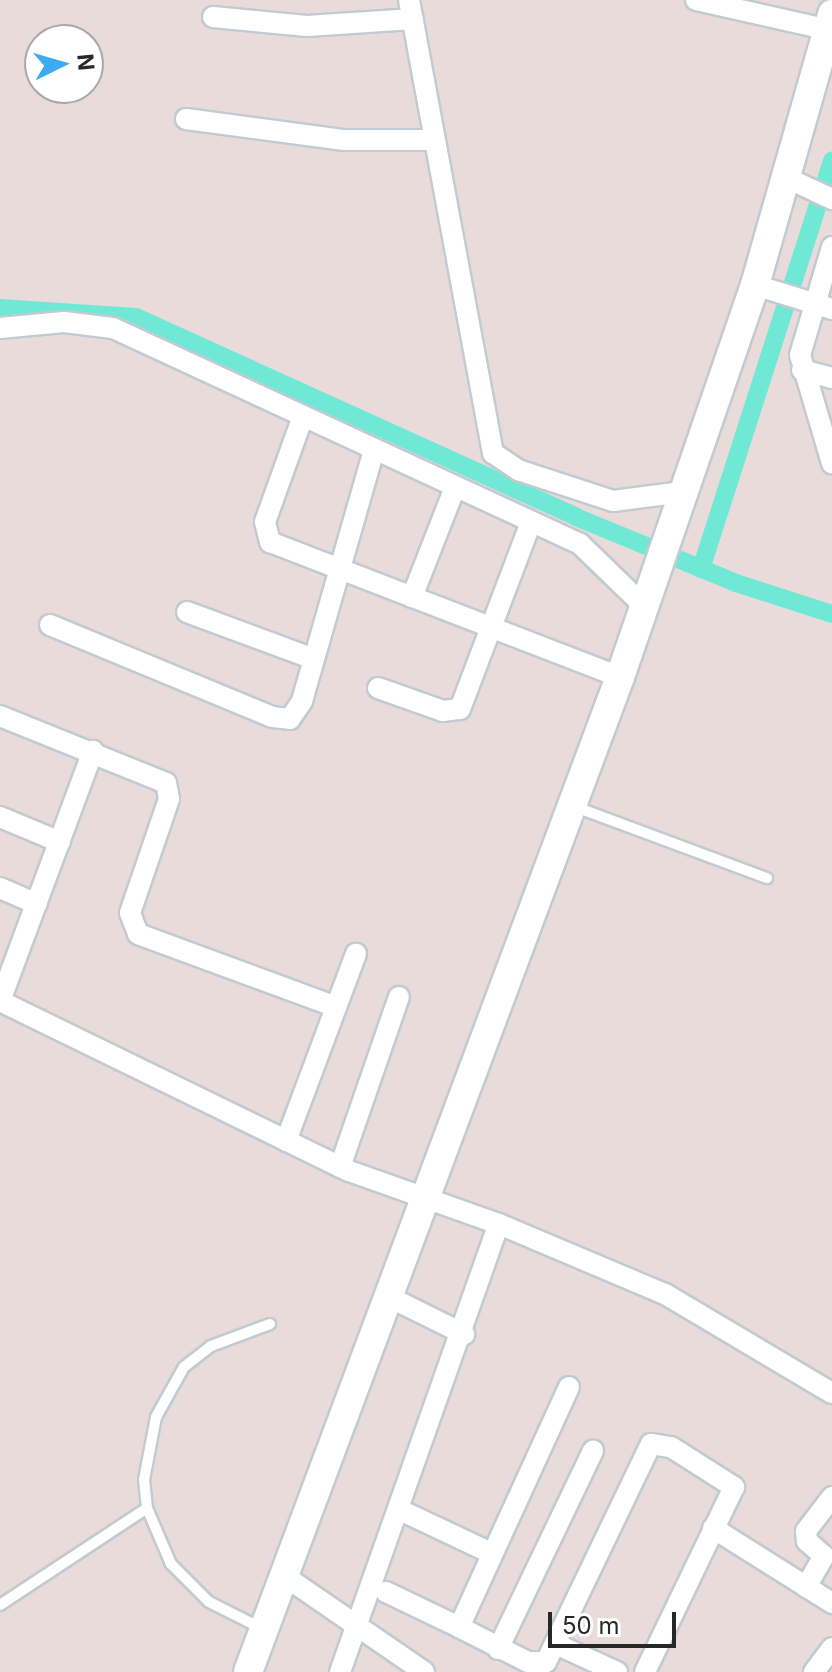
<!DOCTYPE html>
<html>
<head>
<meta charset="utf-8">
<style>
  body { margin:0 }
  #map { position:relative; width:832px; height:1672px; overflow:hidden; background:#e9dbd9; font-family:Inter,sans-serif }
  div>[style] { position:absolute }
  .canal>* { height:18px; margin:-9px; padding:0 9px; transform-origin:9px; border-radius:9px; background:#6fe9d6 }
  .roads { filter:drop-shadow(2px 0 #c1cbd1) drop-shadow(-2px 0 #c1cbd1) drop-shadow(0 2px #c1cbd1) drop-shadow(0 -2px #c1cbd1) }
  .lane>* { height:10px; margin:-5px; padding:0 5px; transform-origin:5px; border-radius:5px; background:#fff }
  .street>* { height:20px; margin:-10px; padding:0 10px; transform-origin:10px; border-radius:10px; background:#fff }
  .secondary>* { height:28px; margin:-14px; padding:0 14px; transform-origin:14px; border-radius:14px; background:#fff }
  span { translate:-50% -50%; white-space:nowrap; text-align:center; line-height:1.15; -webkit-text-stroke:8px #fff; paint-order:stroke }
  .north { position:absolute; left:24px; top:24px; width:80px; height:80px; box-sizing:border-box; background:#fff; border:2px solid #a9a9a9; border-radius:50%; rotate:85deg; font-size:22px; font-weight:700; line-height:32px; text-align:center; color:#272727 }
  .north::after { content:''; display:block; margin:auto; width:28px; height:36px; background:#3dabf2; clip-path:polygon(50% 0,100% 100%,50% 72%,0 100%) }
  .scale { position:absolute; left:548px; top:1612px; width:128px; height:36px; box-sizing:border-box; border:4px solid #272727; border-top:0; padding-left:10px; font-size:24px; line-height:28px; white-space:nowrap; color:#272727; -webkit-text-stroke:6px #fff; paint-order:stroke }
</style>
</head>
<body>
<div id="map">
  <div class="canal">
    <i style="left:0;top:308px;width:136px;rotate:3.8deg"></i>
    <i style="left:136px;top:317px;width:483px;rotate:24.4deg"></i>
    <i style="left:576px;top:517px;width:173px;rotate:22.4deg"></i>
    <i style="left:736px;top:583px;width:101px;rotate:17.9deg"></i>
    <i style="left:701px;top:569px;width:429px;rotate:-72.2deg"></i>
  </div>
  <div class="roads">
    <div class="lane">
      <i style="left:573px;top:806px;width:207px;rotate:20.4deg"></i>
      <i style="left:0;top:1605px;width:176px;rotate:-33.4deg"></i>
      <i style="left:261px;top:1628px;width:58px;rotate:-153.4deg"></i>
      <i style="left:209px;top:1602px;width:54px;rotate:-135deg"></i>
      <i style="left:171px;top:1564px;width:61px;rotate:-113.2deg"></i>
      <i style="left:147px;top:1508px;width:28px;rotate:-96deg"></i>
      <i style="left:144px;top:1480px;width:64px;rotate:-79.2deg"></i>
      <i style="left:156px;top:1417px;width:57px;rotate:-60.8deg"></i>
      <i style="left:184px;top:1367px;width:34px;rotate:-38deg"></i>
      <i style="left:211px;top:1346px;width:63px;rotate:-20.4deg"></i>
    </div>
    <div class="street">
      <i style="left:409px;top:0;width:461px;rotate:79.5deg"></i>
      <i style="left:493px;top:453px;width:30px;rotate:34deg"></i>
      <i style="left:518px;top:470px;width:100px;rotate:18.1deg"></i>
      <i style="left:613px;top:501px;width:70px;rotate:-7.4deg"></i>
      <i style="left:696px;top:0;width:136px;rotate:12.7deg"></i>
      <i style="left:213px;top:17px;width:94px;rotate:5.5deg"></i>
      <i style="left:307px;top:26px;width:106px;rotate:-3.8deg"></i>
      <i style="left:186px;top:119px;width:158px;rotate:7.6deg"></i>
      <i style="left:343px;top:140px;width:91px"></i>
      <i style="left:787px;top:178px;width:50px;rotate:25deg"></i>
      <i style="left:832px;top:247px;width:113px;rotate:106.5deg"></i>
      <i style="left:800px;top:355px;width:113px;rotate:73.5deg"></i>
      <i style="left:755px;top:285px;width:81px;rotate:17.3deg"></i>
      <i style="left:0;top:328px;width:64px;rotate:-5.4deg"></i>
      <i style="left:64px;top:322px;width:49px;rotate:7deg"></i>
      <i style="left:113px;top:328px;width:515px;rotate:24.82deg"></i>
      <i style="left:580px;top:544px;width:89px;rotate:44.1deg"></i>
      <i style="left:802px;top:370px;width:31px;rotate:15deg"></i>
      <i style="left:302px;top:419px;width:109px;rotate:109.8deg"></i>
      <i style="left:265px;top:522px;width:21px;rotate:76deg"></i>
      <i style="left:270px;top:542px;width:375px;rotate:21.1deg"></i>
      <i style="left:412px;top:597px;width:115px;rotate:-68.6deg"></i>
      <i style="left:187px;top:612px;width:135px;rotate:20.3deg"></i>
      <i style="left:50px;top:625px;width:240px;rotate:22.5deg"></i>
      <i style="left:272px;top:717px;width:18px;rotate:6deg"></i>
      <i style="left:290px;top:719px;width:22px;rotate:-56deg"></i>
      <i style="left:302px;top:701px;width:258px;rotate:-74deg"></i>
      <i style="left:378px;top:688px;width:69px;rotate:19.5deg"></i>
      <i style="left:443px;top:711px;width:17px;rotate:-7deg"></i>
      <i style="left:460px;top:709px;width:200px;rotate:-69.2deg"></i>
      <i style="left:0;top:716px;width:179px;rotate:22deg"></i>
      <i style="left:166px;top:783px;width:16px;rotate:79deg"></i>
      <i style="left:169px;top:799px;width:120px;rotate:108.9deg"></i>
      <i style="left:130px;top:913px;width:22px;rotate:69deg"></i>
      <i style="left:138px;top:934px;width:211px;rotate:20.2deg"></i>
      <i style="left:0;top:817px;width:65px;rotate:22.6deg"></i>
      <i style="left:0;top:888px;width:40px;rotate:23.4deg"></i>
      <i style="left:0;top:1001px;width:388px;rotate:26deg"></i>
      <i style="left:349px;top:1171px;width:159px;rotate:19.5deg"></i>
      <i style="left:499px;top:1224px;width:180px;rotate:22.9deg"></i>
      <i style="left:665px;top:1294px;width:194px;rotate:30.7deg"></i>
      <i style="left:0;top:1001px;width:267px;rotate:-69.6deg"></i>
      <i style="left:286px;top:1141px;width:200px;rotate:-69.5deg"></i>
      <i style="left:340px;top:1167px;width:180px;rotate:-70.9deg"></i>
      <i style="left:389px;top:1297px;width:84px;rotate:26.3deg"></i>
      <i style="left:569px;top:1387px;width:264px;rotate:114.6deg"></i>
      <i style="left:459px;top:1627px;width:77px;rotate:26.9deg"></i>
      <i style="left:528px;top:1662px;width:18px"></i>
      <i style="left:546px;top:1662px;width:242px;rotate:-64.3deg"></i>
      <i style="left:651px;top:1444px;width:20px;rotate:9deg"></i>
      <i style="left:671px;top:1447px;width:75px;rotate:32.4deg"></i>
      <i style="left:734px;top:1487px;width:205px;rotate:115.7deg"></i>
      <i style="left:400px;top:1510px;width:98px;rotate:25.3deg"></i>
      <i style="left:713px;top:1528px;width:141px;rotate:32.2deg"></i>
      <i style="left:283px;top:1575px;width:171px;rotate:34.5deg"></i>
      <i style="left:806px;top:1587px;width:36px;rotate:-60deg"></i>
      <i style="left:824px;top:1556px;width:23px;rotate:-139deg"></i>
      <i style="left:807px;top:1541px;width:10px;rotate:-96deg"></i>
      <i style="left:806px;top:1531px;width:43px;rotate:-52.6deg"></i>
      <i style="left:386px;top:1592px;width:81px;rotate:25.6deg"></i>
      <i style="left:558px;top:1645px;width:65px;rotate:24.6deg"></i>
      <i style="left:498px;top:1649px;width:220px;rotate:-64.4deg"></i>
      <i style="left:340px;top:1672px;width:475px;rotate:-70.5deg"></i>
      <i style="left:814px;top:1672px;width:30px;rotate:-53deg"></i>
    </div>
    <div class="secondary">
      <i style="left:248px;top:1672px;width:1062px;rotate:-69.5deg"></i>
      <i style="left:620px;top:677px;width:415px;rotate:-71deg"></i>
      <i style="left:755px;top:285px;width:282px;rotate:-74.1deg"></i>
    </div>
  </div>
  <div class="north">N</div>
  <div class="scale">50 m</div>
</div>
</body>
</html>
